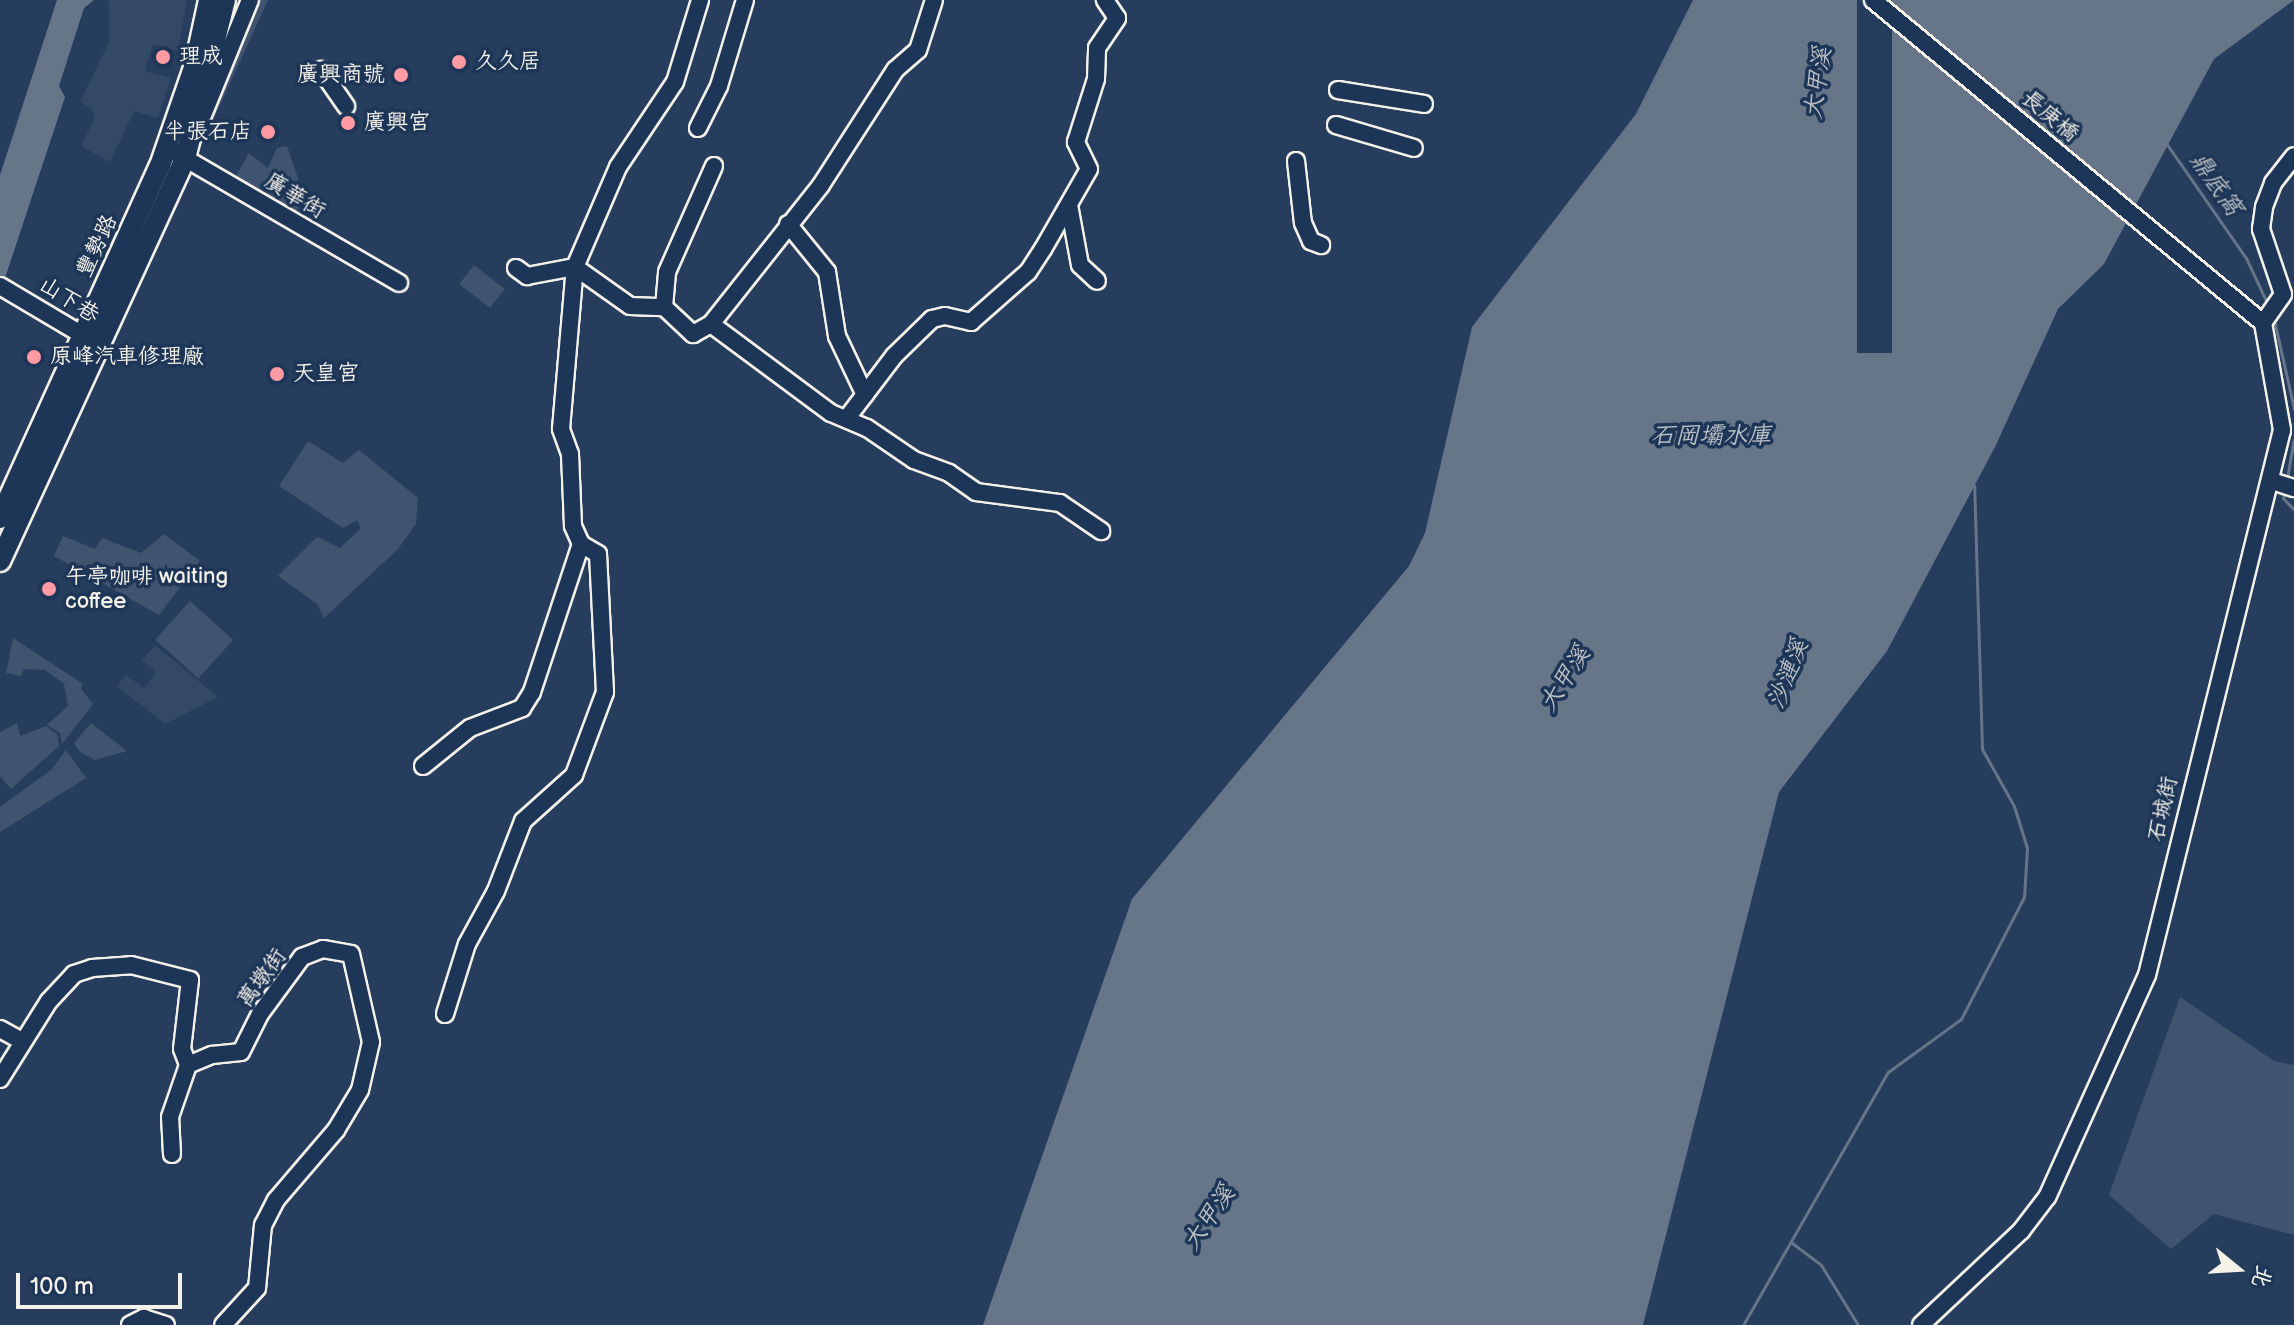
<!DOCTYPE html>
<html>
<head>
<meta charset="utf-8">
<style>
  body { margin:0 }
  #map { position:relative; width:2294px; height:1325px; overflow:hidden; background:#263d5d; font-family:"Balsamiq Sans","LXGW WenKai TC",sans-serif }
  div>[style] { position:absolute }
  .built>* { inset:0; background:#334966 }
  .green>* { inset:0; background:#40546f; transform-origin:0 0 }
  .water>* { inset:0; background:#677588 }
  .pier>* { inset:0; background:#263d5d; transform-origin:0 0 }
  .stream>* { height:3px; margin:-1.5px; padding:0 1.5px; transform-origin:1.5px; border-radius:1.5px; background:#677588 }
  .roads { filter:drop-shadow(2px 0 #f4f1e8) drop-shadow(-2px 0 #f4f1e8) drop-shadow(0 2px #f4f1e8) drop-shadow(0 -2px #f4f1e8) }
  .minor>* { height:16px; margin:-8px; padding:0 8px; transform-origin:8px; border-radius:8px; background:#1d3557 }
  .major>* { height:20px; margin:-10px; padding:0 10px; transform-origin:10px; border-radius:10px; background:#1d3557 }
  .dots>* { width:22px; height:22px; translate:-50% -50%; box-sizing:border-box; border:4px solid #1d3557; border-radius:50% }
  span { translate:-50% -50%; white-space:nowrap; text-align:center; line-height:1.15; -webkit-text-stroke:7px #1d3557; paint-order:stroke }
  .poi-label { font-size:22px; color:#f4f1e8 }
  .left { translate:0 -50%; text-align:left }
  .right { translate:-100% -50%; text-align:right }
  .street-label { font-size:22px; color:#f4f1e8 }
  .water-label { font-size:24px; color:#bcbfc2; font-style:italic }
  .north { position:absolute; left:2198px; top:1229px; width:80px; height:80px; -webkit-text-stroke:6px #1d3557; paint-order:stroke; rotate:108deg; font-size:22px; font-weight:700; line-height:32px; text-align:center; color:#f4f1e8 }
  .north::after { content:''; display:block; margin:auto; width:28px; height:36px; background:#f4f1e8; clip-path:polygon(50% 0,100% 100%,50% 72%,0 100%) }
  .scale { position:absolute; left:16px; top:1273px; width:166px; height:36px; box-sizing:border-box; border:4px solid #f4f1e8; border-top:0; padding-left:10px; font-size:24px; line-height:28px; white-space:nowrap; color:#f4f1e8; -webkit-text-stroke:6px #1d3557; paint-order:stroke }
</style>
</head>
<body>
<div id="map">
  <div class="built">
    <i style="clip-path:polygon(105px 0,187px 0,178px 51px,153px 45px,145px 71px,171px 78px,158px 118px,134px 111px,110px 162px,81px 146px,95px 118px,91px 108px,80px 102px,109px 42px,109px 2px)"></i>
    <i style="clip-path:polygon(155px 645px,218px 697px,165px 724px,117px 686px,126px 675px,144px 688px,156px 672px,142px 660px)"></i>
  </div>
  <div class="green">
    <i style="clip-path:polygon(253px 0,268px 0,198px 153px,197px 139px)"></i>
    <i style="clip-path:polygon(287px 146px,305px 199px,295px 213px,235px 178px,249px 153px,268px 168px,277px 148px)"></i>
    <i style="left:474px;top:265px;width:39px;height:24px;rotate:38deg"></i>
    <i style="clip-path:polygon(308px 441px,343px 463px,359px 450px,418px 498px,416px 524px,398px 549px,324px 618px,317px 604px,278px 576px,317px 537px,340px 548px,361px 528px,357px 520px,343px 528px,279px 486px)"></i>
    <i style="clip-path:polygon(164px 534px,200px 561px,159px 615px,54px 556px,63px 536px,95px 549px,102px 538px,141px 553px)"></i>
    <i style="left:190px;top:601px;width:58px;height:52px;rotate:42deg"></i>
    <i style="clip-path:polygon(13px 638px,83px 684px,81px 689px,93px 704px,62px 744px,60px 733px,47px 725px,68px 706px,64px 684px,45px 670px,24px 669px,21px 676px,6px 673px)"></i>
    <i style="clip-path:polygon(17px 723px,20px 736px,46px 726px,57px 734px,59px 746px,11px 789px,0 776px,0 732px)"></i>
    <i style="clip-path:polygon(91px 723px,127px 751px,95px 760px,80px 752px,74px 743px)"></i>
    <i style="clip-path:polygon(66px 750px,86px 778px,0 832px,0 807px,52px 769px)"></i>
    <i style="clip-path:polygon(2180px 997px,2274px 1061px,2294px 1065px,2294px 1235px,2214px 1214px,2171px 1249px,2109px 1195px)"></i>
  </div>
  <div class="water">
    <i style="clip-path:polygon(57px 0,94px 0,84px 8px,59px 86px,65px 97px,0 293px,0 175px)"></i>
    <i style="clip-path:polygon(1693px 0,2294px 0,2214px 59px,2104px 264px,2058px 309px,1995px 447px,1887px 651px,1779px 792px,1643px 1325px,983px 1325px,1132px 899px,1409px 566px,1425px 533px,1472px 327px,1636px 114px)"></i>
  </div>
  <div class="pier">
    <i style="left:1857px;top:0;width:35px;height:353px"></i>
  </div>
  <div class="stream">
    <i style="left:2166px;top:143px;width:140px;rotate:55.2deg"></i>
    <i style="left:2246px;top:258px;width:52px;rotate:64.9deg"></i>
    <i style="left:2274px;top:320px;width:91px;rotate:77.3deg"></i>
    <i style="left:2287px;top:478px;width:39px;rotate:-80deg"></i>
    <i style="left:2285px;top:490px;width:8px;rotate:104deg"></i>
    <i style="left:2283px;top:498px;width:16px;rotate:47deg"></i>
    <i style="left:1792px;top:1243px;width:36px;rotate:37deg"></i>
    <i style="left:1821px;top:1265px;width:70px;rotate:58.3deg"></i>
    <i style="left:1743px;top:1325px;width:292px;rotate:-60.2deg"></i>
    <i style="left:1888px;top:1072px;width:90px;rotate:-36deg"></i>
    <i style="left:1961px;top:1019px;width:137px;rotate:-62.7deg"></i>
    <i style="left:2024px;top:897px;width:49px;rotate:-86.5deg"></i>
    <i style="left:2027px;top:848px;width:44px;rotate:-107.2deg"></i>
    <i style="left:2014px;top:806px;width:65px;rotate:-119.3deg"></i>
    <i style="left:1982px;top:749px;width:263px;rotate:-91.7deg"></i>
  </div>
  <div class="roads">
    <div class="minor">
      <i style="left:1873px;top:0;width:506px;rotate:39.63deg"></i>
      <i style="left:2263px;top:323px;width:109px;rotate:79.9deg"></i>
      <i style="left:2282px;top:430px;width:561px;rotate:103.91deg"></i>
      <i style="left:2147px;top:975px;width:243px;rotate:114.2deg"></i>
      <i style="left:2047px;top:1197px;width:43px;rotate:127.4deg"></i>
      <i style="left:2021px;top:1231px;width:137px;rotate:136.8deg"></i>
      <i style="left:321px;top:70px;width:44px;rotate:55.2deg"></i>
      <i style="left:1338px;top:90px;width:87px;rotate:9.2deg"></i>
      <i style="left:203px;top:115px;width:124px;rotate:-67.8deg"></i>
      <i style="left:1336px;top:125px;width:81px;rotate:16.4deg"></i>
      <i style="left:698px;top:128px;width:47px;rotate:-63.4deg"></i>
      <i style="left:719px;top:86px;width:90px;rotate:-73.2deg"></i>
      <i style="left:176px;top:153px;width:258px;rotate:30.2deg"></i>
      <i style="left:1296px;top:161px;width:62px;rotate:83.6deg"></i>
      <i style="left:1303px;top:223px;width:20px;rotate:66deg"></i>
      <i style="left:1311px;top:241px;width:11px;rotate:22deg"></i>
      <i style="left:1069px;top:205px;width:61px;rotate:79.6deg"></i>
      <i style="left:1080px;top:265px;width:23px;rotate:43deg"></i>
      <i style="left:788px;top:224px;width:62px;rotate:50.9deg"></i>
      <i style="left:827px;top:272px;width:65px;rotate:81.1deg"></i>
      <i style="left:837px;top:336px;width:65px;rotate:64.6deg"></i>
      <i style="left:516px;top:268px;width:14px;rotate:36deg"></i>
      <i style="left:527px;top:276px;width:49px;rotate:-10.6deg"></i>
      <i style="left:575px;top:267px;width:67px;rotate:35.3deg"></i>
      <i style="left:630px;top:306px;width:34px;rotate:2deg"></i>
      <i style="left:664px;top:307px;width:40px;rotate:43deg"></i>
      <i style="left:693px;top:334px;width:21px;rotate:-29deg"></i>
      <i style="left:711px;top:324px;width:149px;rotate:36.6deg"></i>
      <i style="left:831px;top:413px;width:39px;rotate:23deg"></i>
      <i style="left:867px;top:428px;width:57px;rotate:34.2deg"></i>
      <i style="left:914px;top:460px;width:37px;rotate:20deg"></i>
      <i style="left:949px;top:473px;width:33px;rotate:35deg"></i>
      <i style="left:976px;top:492px;width:85px;rotate:7.5deg"></i>
      <i style="left:1060px;top:503px;width:50px;rotate:34.3deg"></i>
      <i style="left:0;top:286px;width:106px;rotate:30.7deg"></i>
      <i style="left:664px;top:307px;width:35px;rotate:-85deg"></i>
      <i style="left:667px;top:272px;width:116px;rotate:-66.1deg"></i>
      <i style="left:2263px;top:323px;width:35px;rotate:-55deg"></i>
      <i style="left:2283px;top:294px;width:69px;rotate:-108.7deg"></i>
      <i style="left:2261px;top:229px;width:22px;rotate:-82deg"></i>
      <i style="left:2264px;top:207px;width:26px;rotate:-69deg"></i>
      <i style="left:2273px;top:183px;width:34px;rotate:-52deg"></i>
      <i style="left:711px;top:324px;width:177px;rotate:-51.6deg"></i>
      <i style="left:821px;top:185px;width:137px;rotate:-57.2deg"></i>
      <i style="left:895px;top:70px;width:30px;rotate:-41deg"></i>
      <i style="left:918px;top:50px;width:52px;rotate:-72.3deg"></i>
      <i style="left:847px;top:418px;width:78px;rotate:-52.8deg"></i>
      <i style="left:894px;top:356px;width:53px;rotate:-44.2deg"></i>
      <i style="left:932px;top:319px;width:13px;rotate:-13deg"></i>
      <i style="left:945px;top:316px;width:27px;rotate:13deg"></i>
      <i style="left:971px;top:322px;width:76px;rotate:-41.3deg"></i>
      <i style="left:1028px;top:272px;width:27px;rotate:-57deg"></i>
      <i style="left:1043px;top:249px;width:92px;rotate:-60.1deg"></i>
      <i style="left:1089px;top:169px;width:30px;rotate:-116deg"></i>
      <i style="left:1076px;top:142px;width:66px;rotate:-72.4deg"></i>
      <i style="left:1096px;top:79px;width:31px;rotate:-88deg"></i>
      <i style="left:1097px;top:48px;width:36px;rotate:-56deg"></i>
      <i style="left:1117px;top:18px;width:22px;rotate:-124deg"></i>
      <i style="left:2272px;top:481px;width:23px;rotate:18deg"></i>
      <i style="left:423px;top:766px;width:60px;rotate:-39deg"></i>
      <i style="left:470px;top:728px;width:56px;rotate:-21deg"></i>
      <i style="left:522px;top:708px;width:19px;rotate:-58deg"></i>
      <i style="left:532px;top:692px;width:156px;rotate:-71.7deg"></i>
      <i style="left:445px;top:1014px;width:73px;rotate:-72.6deg"></i>
      <i style="left:467px;top:944px;width:60px;rotate:-61.3deg"></i>
      <i style="left:496px;top:891px;width:75px;rotate:-68.9deg"></i>
      <i style="left:523px;top:821px;width:69px;rotate:-42deg"></i>
      <i style="left:574px;top:775px;width:89px;rotate:-69.5deg"></i>
      <i style="left:605px;top:692px;width:138px;rotate:-92.9deg"></i>
      <i style="left:598px;top:554px;width:20px;rotate:-150deg"></i>
      <i style="left:581px;top:544px;width:20px;rotate:-114deg"></i>
      <i style="left:573px;top:526px;width:72px;rotate:-92.4deg"></i>
      <i style="left:570px;top:454px;width:27px;rotate:-110deg"></i>
      <i style="left:561px;top:429px;width:163px;rotate:-85.1deg"></i>
      <i style="left:575px;top:267px;width:109px;rotate:-66.7deg"></i>
      <i style="left:618px;top:167px;width:102px;rotate:-56.2deg"></i>
      <i style="left:675px;top:82px;width:86px;rotate:-73deg"></i>
      <i style="left:0;top:1029px;width:26px;rotate:29deg"></i>
      <i style="left:0;top:1079px;width:92px;rotate:-57.9deg"></i>
      <i style="left:49px;top:1001px;width:37px;rotate:-47deg"></i>
      <i style="left:74px;top:974px;width:19px;rotate:-18deg"></i>
      <i style="left:92px;top:968px;width:39px;rotate:-4deg"></i>
      <i style="left:131px;top:965px;width:61px;rotate:14.3deg"></i>
      <i style="left:190px;top:980px;width:69px;rotate:96.6deg"></i>
      <i style="left:182px;top:1049px;width:17px;rotate:69deg"></i>
      <i style="left:188px;top:1065px;width:26px;rotate:-23deg"></i>
      <i style="left:212px;top:1055px;width:29px;rotate:-6deg"></i>
      <i style="left:241px;top:1052px;width:42px;rotate:-63.4deg"></i>
      <i style="left:260px;top:1014px;width:71px;rotate:-53.6deg"></i>
      <i style="left:302px;top:957px;width:22px;rotate:-21deg"></i>
      <i style="left:323px;top:949px;width:28px;rotate:10deg"></i>
      <i style="left:351px;top:954px;width:90px;rotate:77.2deg"></i>
      <i style="left:371px;top:1042px;width:49px;rotate:102.9deg"></i>
      <i style="left:360px;top:1090px;width:47px;rotate:121deg"></i>
      <i style="left:336px;top:1130px;width:92px;rotate:130.6deg"></i>
      <i style="left:276px;top:1200px;width:28px;rotate:117deg"></i>
      <i style="left:263px;top:1225px;width:63px;rotate:95.4deg"></i>
      <i style="left:257px;top:1288px;width:50px;rotate:132.6deg"></i>
      <i style="left:172px;top:1154px;width:37px;rotate:-93deg"></i>
      <i style="left:170px;top:1117px;width:55px;rotate:-70.9deg"></i>
      <i style="left:130px;top:1325px;width:16px;rotate:-27deg"></i>
      <i style="left:144px;top:1318px;width:23px;rotate:18deg"></i>
    </div>
    <div class="major">
      <i style="left:0;top:518px;width:387px;rotate:-65.6deg"></i>
      <i style="left:160px;top:166px;width:107px;rotate:-70.9deg"></i>
      <i style="left:195px;top:65px;width:66px;rotate:-77.8deg"></i>
      <i style="left:0;top:561px;width:443px;rotate:-65.3deg"></i>
      <i style="left:185px;top:158px;width:163px;rotate:-75.8deg"></i>
    </div>
  </div>
  <div class="dots">
    <i style="left:163px;top:57px;background:#ff9aa2"></i>
    <i style="left:459px;top:62px;background:#ff9aa2"></i>
    <i style="left:401px;top:75px;background:#ff9aa2"></i>
    <i style="left:348px;top:123px;background:#ff9aa2"></i>
    <i style="left:268px;top:132px;background:#ff9aa2"></i>
    <i style="left:34px;top:357px;background:#ff9aa2"></i>
    <i style="left:277px;top:374px;background:#ff9aa2"></i>
    <i style="left:49px;top:589px;background:#ff9aa2"></i>
  </div>
  <div class="poi-label">
    <span class="left" style="left:179px;top:57px">理成</span>
    <span class="left" style="left:475px;top:62px">久久居</span>
    <span class="right" style="left:385px;top:75px">廣興商號</span>
    <span class="left" style="left:364px;top:123px">廣興宮</span>
    <span class="right" style="left:252px;top:132px">半張石店</span>
    <span class="left" style="left:50px;top:357px">原峰汽車修理廠</span>
    <span class="left" style="left:293px;top:374px">天皇宮</span>
    <span class="left" style="left:65px;top:589px">午亭咖啡 waiting<br>coffee</span>
  </div>
  <div class="street-label">
    <span style="left:2050px;top:116px;rotate:40deg">長庚橋</span>
    <span style="left:295px;top:196px;rotate:31deg">廣華街</span>
    <span style="left:97px;top:246px;rotate:-65deg">豐勢路</span>
    <span style="left:69px;top:300px;rotate:32deg">山下巷</span>
    <span style="left:2163px;top:809px;rotate:-77deg">石城街</span>
    <span style="left:262px;top:978px;rotate:-54deg">萬墩街</span>
  </div>
  <div class="water-label">
    <span style="left:1818px;top:83px;rotate:-82deg">大甲溪</span>
    <span style="left:2216px;top:184px;rotate:55deg">鼎底窩</span>
    <span style="left:1711px;top:436px">石岡壩水庫</span>
    <span style="left:1788px;top:674px;rotate:-69deg">沙漣溪</span>
    <span style="left:1565px;top:679px;rotate:-58deg">大甲溪</span>
    <span style="left:1209px;top:1218px;rotate:-56deg">大甲溪</span>
  </div>
  <div class="north">北</div>
  <div class="scale">100 m</div>
</div>
</body>
</html>
